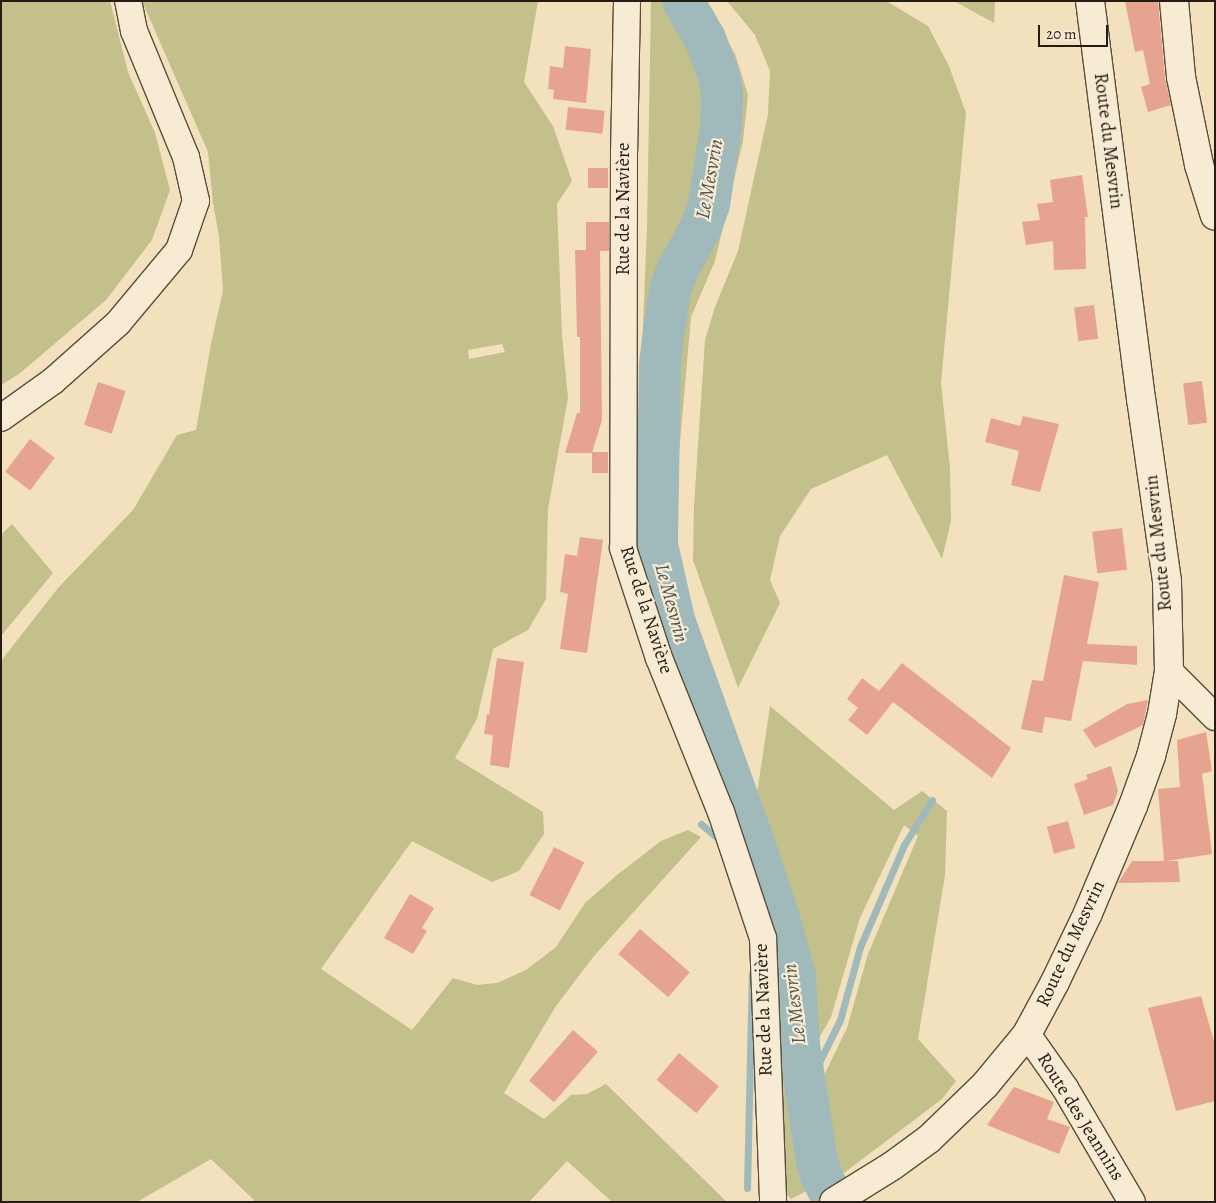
<!DOCTYPE html>
<html>
<head>
<meta charset="utf-8">
<style>
  body { margin:0 }
  #map { position:relative; width:1216px; height:1203px; overflow:hidden; background:#f3e0bc; font-family:Alegreya,serif }
  div>[style] { position:absolute }
  .green>* { inset:0; background:#c3c08b }
  .stream>* { height:7px; margin:-3.5px; padding:0 3.5px; transform-origin:3.5px; border-radius:3.5px; background:#a0babb }
  .river>* { height:42px; margin:-21px; padding:0 21px; transform-origin:21px; border-radius:21px; background:#a0babb }
  .building>* { inset:0; background:#e6a490; transform-origin:0 0 }
  .roads { filter:drop-shadow(1px 0 #594d3d) drop-shadow(-1px 0 #594d3d) drop-shadow(0 1px #594d3d) drop-shadow(0 -1px #594d3d) }
  .minor>* { height:26px; margin:-13px; padding:0 13px; transform-origin:13px; border-radius:13px; background:#f7ebd3 }
  .tertiary>* { height:28px; margin:-14px; padding:0 14px; transform-origin:14px; border-radius:14px; background:#f7ebd3 }
  .secondary>* { height:28px; margin:-14px; padding:0 14px; transform-origin:14px; border-radius:14px; background:#f7ebd3 }
  span { translate:-50% -50%; white-space:nowrap; text-align:center; line-height:1.15; -webkit-text-stroke:4.5px #f7ebd3; paint-order:stroke }
  .street-label { font-size:19px; color:#261c13 }
  .water-label { font-size:20px; color:#51534e; font-style:italic }
  .frame { position:absolute; inset:0; border:2px solid #261c13; pointer-events:none }
  .scale { position:absolute; left:1038px; top:25px; width:70px; height:22px; box-sizing:border-box; border:2px solid #261c13; border-top:0; padding-left:6px; font-size:15px; line-height:18px; white-space:nowrap; color:#261c13; -webkit-text-stroke:4px #f7ebd3; paint-order:stroke }
</style>
</head>
<body>
<div id="map">
  <div class="green">
    <i style="clip-path:polygon(1px 1px,110px 1px,128px 72px,155px 133px,170px 190px,152px 240px,106px 300px,19px 374px,1px 385px)"></i>
    <i style="clip-path:polygon(evenodd,142px 1px,538px 1px,524px 82px,553px 126px,572px 181px,557px 204px,562px 335px,568px 398px,548px 509px,546px 599px,528px 630px,493px 649px,477px 719px,455px 758px,543px 812px,544px 834px,519px 871px,492px 882px,412px 841px,321px 969px,412px 1030px,453px 978px,477px 985px,497px 983px,526px 970px,556px 947px,585px 903px,617px 875px,661px 841px,688px 830px,701px 837px,594px 956px,556px 1006px,504px 1093px,544px 1119px,571px 1095px,587px 1094px,606px 1084px,727px 1202px,612px 1202px,567px 1161px,529px 1202px,252px 1202px,254px 1200px,211px 1159px,137px 1202px,1px 1202px,1px 661px,58px 588px,133px 510px,177px 435px,196px 430px,211px 344px,223px 291px,219px 236px,213px 203px,208px 152px,142px 1px,502px 344px,505px 352px,469px 359px,468px 350px,502px 344px)"></i>
    <i style="clip-path:polygon(651px 1px,670px 1px,698px 54px,712px 94px,705px 170px,698px 215px,684px 238px,665px 284px,651px 389px,641px 374px,647px 227px)"></i>
    <i style="clip-path:polygon(693px 1px,704px 1px,735px 54px,748px 95px,743px 141px,715px 261px,691px 317px,672px 533px,666px 521px,671px 375px,683px 277px,706px 242px,714px 210px,727px 116px,725px 81px,708px 29px)"></i>
    <i style="clip-path:polygon(727px 1px,886px 1px,928px 26px,949px 66px,966px 113px,941px 383px,950px 468px,951px 521px,942px 559px,887px 455px,811px 489px,780px 536px,770px 580px,780px 603px,738px 688px,693px 560px,694px 506px,705px 340px,715px 307px,738px 251px,768px 114px,770px 71px,755px 35px)"></i>
    <i style="clip-path:polygon(954px 1px,995px 1px,994px 23px)"></i>
    <i style="clip-path:polygon(12px 524px,53px 573px,1px 636px,1px 535px)"></i>
    <i style="clip-path:polygon(770px 706px,894px 810px,922px 791px,947px 811px,945px 875px,918px 1039px,956px 1081px,942px 1099px,844px 1173px,827px 1161px,817px 1090px,847px 1028px,868px 954px,918px 836px,904px 825px,860px 918px,831px 1017px,808px 1058px,816px 988px,792px 901px,762px 830px,757px 794px)"></i>
    <i style="clip-path:polygon(779px 959px,806px 1169px,812px 1188px,791px 1199px,780px 1189px)"></i>
  </div>
  <div class="stream">
    <i style="left:701px;top:824px;width:25px;rotate:40deg"></i>
    <i style="left:806px;top:1089px;width:77px;rotate:-63.8deg"></i>
    <i style="left:840px;top:1020px;width:76px;rotate:-74.7deg"></i>
    <i style="left:860px;top:947px;width:111px;rotate:-66.7deg"></i>
    <i style="left:904px;top:845px;width:53px;rotate:-58.1deg"></i>
    <i style="left:747px;top:1188px;width:215px;rotate:-88.7deg"></i>
  </div>
  <div class="river">
    <i style="left:683px;top:1px;width:44px;rotate:59.9deg"></i>
    <i style="left:705px;top:39px;width:39px;rotate:69deg"></i>
    <i style="left:719px;top:75px;width:20px;rotate:81deg"></i>
    <i style="left:722px;top:95px;width:31px;rotate:92deg"></i>
    <i style="left:721px;top:126px;width:79px;rotate:98.7deg"></i>
    <i style="left:709px;top:204px;width:24px;rotate:109deg"></i>
    <i style="left:701px;top:227px;width:50px;rotate:118.6deg"></i>
    <i style="left:677px;top:271px;width:20px;rotate:110deg"></i>
    <i style="left:670px;top:290px;width:41px;rotate:98.3deg"></i>
    <i style="left:664px;top:331px;width:35px;rotate:97deg"></i>
    <i style="left:660px;top:366px;width:179px;rotate:91deg"></i>
    <i style="left:657px;top:545px;width:77px;rotate:77.2deg"></i>
    <i style="left:674px;top:620px;width:232px;rotate:70.3deg"></i>
    <i style="left:752px;top:838px;width:84px;rotate:71.4deg"></i>
    <i style="left:779px;top:918px;width:60px;rotate:74.6deg"></i>
    <i style="left:795px;top:976px;width:69px;rotate:86.7deg"></i>
    <i style="left:799px;top:1045px;width:117px;rotate:81.2deg"></i>
    <i style="left:817px;top:1161px;width:15px;rotate:74deg"></i>
    <i style="left:821px;top:1175px;width:30px;rotate:64deg"></i>
  </div>
  <div class="building">
    <i style="clip-path:polygon(1125px 1px,1158px 1px,1165px 78px,1171px 105px,1148px 112px,1141px 87px,1150px 84px,1143px 50px,1135px 52px)"></i>
    <i style="clip-path:polygon(565px 46px,591px 49px,586px 103px,553px 99px,554px 90px,548px 89px,550px 66px,563px 68px)"></i>
    <i style="left:568px;top:107px;width:37px;height:23px;rotate:6deg"></i>
    <i style="left:588px;top:168px;width:20px;height:20px"></i>
    <i style="clip-path:polygon(1082px 175px,1088px 217px,1085px 217px,1086px 269px,1054px 270px,1053px 241px,1026px 245px,1022px 222px,1040px 220px,1037px 204px,1053px 202px,1050px 180px)"></i>
    <i style="clip-path:polygon(586px 222px,609px 222px,609px 251px,600px 251px,602px 420px,592px 453px,565px 453px,577px 413px,580px 413px,580px 337px,577px 337px,575px 250px,586px 250px)"></i>
    <i style="left:1094px;top:305px;width:34px;height:20px;rotate:83deg"></i>
    <i style="left:1202px;top:381px;width:42px;height:19px;rotate:83deg"></i>
    <i style="left:98px;top:382px;width:29px;height:45px;rotate:18deg"></i>
    <i style="clip-path:polygon(1023px 416px,1059px 424px,1040px 492px,1011px 485px,1019px 451px,985px 442px,991px 418px,1020px 426px)"></i>
    <i style="left:30px;top:439px;width:31px;height:41px;rotate:37deg"></i>
    <i style="left:608px;top:452px;width:21px;height:16px;rotate:90deg"></i>
    <i style="left:1122px;top:528px;width:42px;height:30px;rotate:83deg"></i>
    <i style="clip-path:polygon(580px 537px,603px 540px,587px 653px,560px 649px,568px 594px,560px 592px,565px 554px,577px 556px)"></i>
    <i style="clip-path:polygon(1064px 575px,1099px 582px,1087px 644px,1137px 646px,1137px 665px,1083px 661px,1071px 721px,1045px 717px,1042px 733px,1021px 729px,1032px 680px,1043px 681px)"></i>
    <i style="clip-path:polygon(497px 658px,524px 662px,509px 768px,490px 765px,493px 735px,484px 734px,487px 714px,489px 715px)"></i>
    <i style="clip-path:polygon(902px 663px,1011px 748px,992px 778px,893px 702px,867px 735px,848px 720px,858px 708px,847px 699px,862px 678px,879px 691px)"></i>
    <i style="clip-path:polygon(1148px 700px,1143px 725px,1095px 748px,1083px 730px,1127px 704px)"></i>
    <i style="clip-path:polygon(1206px 732px,1212px 771px,1202px 774px,1212px 854px,1167px 861px,1178px 861px,1180px 882px,1118px 883px,1132px 861px,1164px 861px,1158px 789px,1180px 787px,1177px 740px)"></i>
    <i style="clip-path:polygon(1111px 766px,1118px 791px,1113px 805px,1084px 815px,1074px 784px,1088px 779px,1086px 775px)"></i>
    <i style="left:1068px;top:821px;width:28px;height:22px;rotate:75deg"></i>
    <i style="left:554px;top:847px;width:34px;height:54px;rotate:27deg"></i>
    <i style="clip-path:polygon(410px 894px,434px 908px,422px 928px,427px 931px,413px 954px,384px 938px)"></i>
    <i style="left:640px;top:929px;width:66px;height:33px;rotate:41deg"></i>
    <i style="clip-path:polygon(1201px 996px,1215px 1045px,1215px 1101px,1176px 1111px,1148px 1008px)"></i>
    <i style="left:573px;top:1030px;width:33px;height:67px;rotate:41deg"></i>
    <i style="left:679px;top:1053px;width:52px;height:35px;rotate:40deg"></i>
    <i style="clip-path:polygon(1014px 1087px,1054px 1102px,1047px 1119px,1070px 1127px,1059px 1154px,987px 1125px)"></i>
  </div>
  <div class="roads">
    <div class="minor">
      <i style="left:627px;top:1px;width:150px;rotate:91.1deg"></i>
      <i style="left:624px;top:151px;width:397px;rotate:90.1deg"></i>
      <i style="left:623px;top:548px;width:116px;rotate:71.9deg"></i>
      <i style="left:659px;top:658px;width:166px;rotate:68.1deg"></i>
      <i style="left:721px;top:812px;width:133px;rotate:71.6deg"></i>
      <i style="left:763px;top:938px;width:264px;rotate:87.8deg"></i>
      <i style="left:1px;top:418px;width:64px;rotate:-35.4deg"></i>
      <i style="left:53px;top:381px;width:87px;rotate:-41.7deg"></i>
      <i style="left:118px;top:323px;width:95px;rotate:-50.1deg"></i>
      <i style="left:179px;top:250px;width:52px;rotate:-70.9deg"></i>
      <i style="left:196px;top:201px;width:45px;rotate:-102.8deg"></i>
      <i style="left:186px;top:157px;width:136px;rotate:-112.4deg"></i>
      <i style="left:134px;top:31px;width:31px;rotate:-101deg"></i>
      <i style="left:1169px;top:671px;width:65px;rotate:45deg"></i>
      <i style="left:1027px;top:1034px;width:66px;rotate:54.9deg"></i>
      <i style="left:1065px;top:1088px;width:132px;rotate:59.6deg"></i>
    </div>
    <div class="tertiary">
      <i style="left:1174px;top:1px;width:76px;rotate:84.7deg"></i>
      <i style="left:1181px;top:77px;width:90px;rotate:78.4deg"></i>
      <i style="left:1199px;top:165px;width:53px;rotate:72.6deg"></i>
    </div>
    <div class="secondary">
      <i style="left:834px;top:1202px;width:68px;rotate:-31.8deg"></i>
      <i style="left:892px;top:1166px;width:46px;rotate:-36.1deg"></i>
      <i style="left:929px;top:1139px;width:78px;rotate:-44deg"></i>
      <i style="left:985px;top:1085px;width:66px;rotate:-50.5deg"></i>
      <i style="left:1027px;top:1034px;width:59px;rotate:-61.7deg"></i>
      <i style="left:1055px;top:982px;width:76px;rotate:-64.4deg"></i>
      <i style="left:1088px;top:913px;width:116px;rotate:-67.2deg"></i>
      <i style="left:1133px;top:806px;width:53px;rotate:-70.2deg"></i>
      <i style="left:1151px;top:756px;width:43px;rotate:-75.3deg"></i>
      <i style="left:1162px;top:714px;width:44px;rotate:-80.8deg"></i>
      <i style="left:1169px;top:671px;width:90px;rotate:-91.3deg"></i>
      <i style="left:1167px;top:581px;width:184px;rotate:-98.1deg"></i>
      <i style="left:1141px;top:399px;width:401px;rotate:-97.3deg"></i>
    </div>
  </div>
  <div class="street-label">
    <span style="left:1108px;top:141px;rotate:83deg">Route du Mesvrin</span>
    <span style="left:624px;top:209px;rotate:-90deg">Rue de la Navière</span>
    <span style="left:1159px;top:543px;rotate:-96deg">Route du Mesvrin</span>
    <span style="left:646px;top:610px;rotate:72deg">Rue de la Navière</span>
    <span style="left:1071px;top:944px;rotate:-65deg">Route du Mesvrin</span>
    <span style="left:764px;top:1010px;rotate:-92deg">Rue de la Navière</span>
    <span style="left:1080px;top:1117px;rotate:58deg">Route des Jeannins</span>
  </div>
  <div class="water-label">
    <span style="left:709px;top:179px;rotate:-80deg">Le Mesvrin</span>
    <span style="left:672px;top:603px;rotate:75deg">Le Mesvrin</span>
    <span style="left:794px;top:1004px;rotate:-97deg">Le Mesvrin</span>
  </div>
  <div class="frame"></div>
  <div class="scale">20 m</div>
</div>
</body>
</html>
